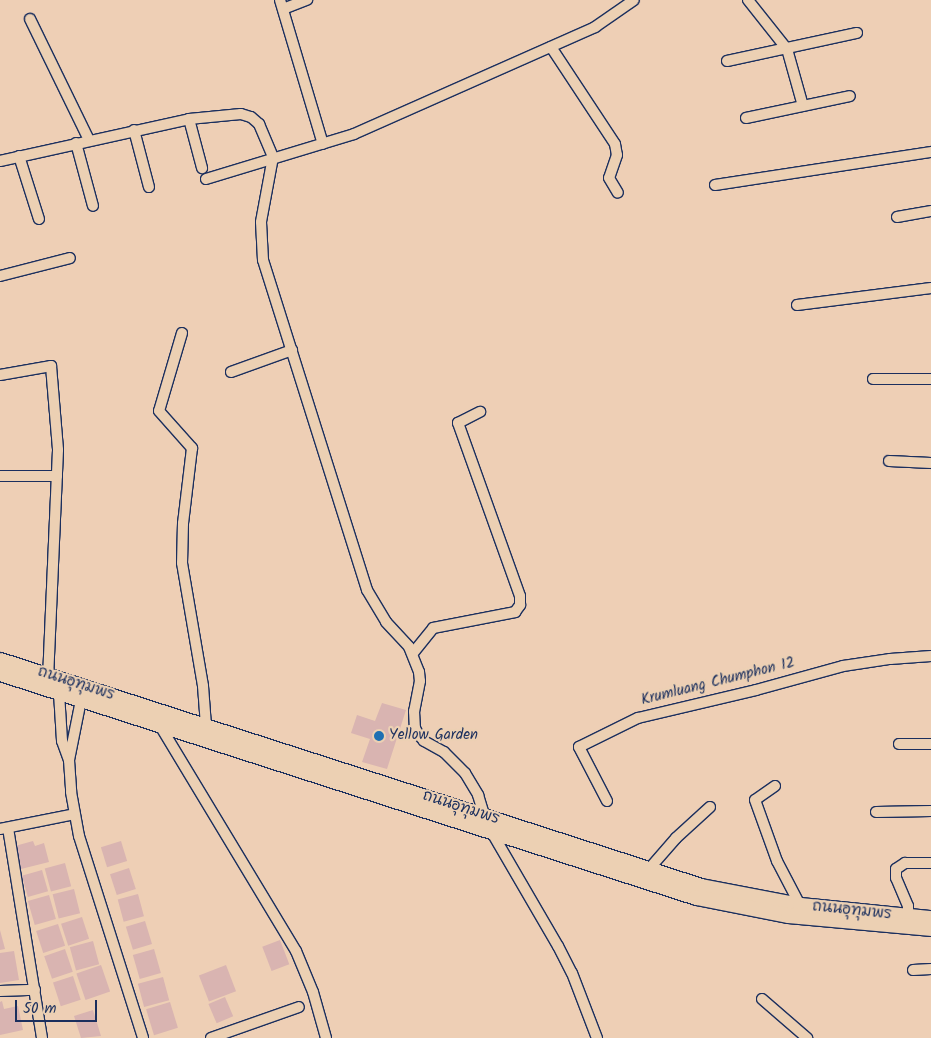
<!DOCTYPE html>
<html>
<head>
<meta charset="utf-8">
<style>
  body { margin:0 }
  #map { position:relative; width:931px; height:1038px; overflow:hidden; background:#eecfb5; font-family:Kalam,"Playpen Sans Thai",sans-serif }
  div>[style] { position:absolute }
  .building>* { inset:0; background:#d9b4b1; transform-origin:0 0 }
  .roads { filter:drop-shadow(1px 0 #1b2f5e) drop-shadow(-1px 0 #1b2f5e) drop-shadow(0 1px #1b2f5e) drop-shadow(0 -1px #1b2f5e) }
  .street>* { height:10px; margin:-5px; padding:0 5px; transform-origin:5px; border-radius:5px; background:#ecd0b3 }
  .secondary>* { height:15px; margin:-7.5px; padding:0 7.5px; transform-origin:7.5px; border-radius:7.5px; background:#ecd0b3 }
  .dots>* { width:14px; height:14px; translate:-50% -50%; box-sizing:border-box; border:2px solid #ecd0b3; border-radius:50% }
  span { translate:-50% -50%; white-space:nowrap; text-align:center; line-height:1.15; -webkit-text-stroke:4.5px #ecd0b3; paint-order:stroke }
  .street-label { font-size:15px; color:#1b2f5e }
  .poi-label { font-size:15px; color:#1b2f5e }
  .left { translate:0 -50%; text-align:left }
  .scale { position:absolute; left:15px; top:1000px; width:82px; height:22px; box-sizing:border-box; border:2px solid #1b2f5e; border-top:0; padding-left:6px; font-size:15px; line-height:18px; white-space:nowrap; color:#1b2f5e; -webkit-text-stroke:4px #ecd0b3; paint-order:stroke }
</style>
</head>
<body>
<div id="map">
  <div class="building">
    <i style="clip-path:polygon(382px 703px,406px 710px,387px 769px,362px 762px,370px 739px,351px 733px,357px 715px,375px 721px)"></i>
    <i style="clip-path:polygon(33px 841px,35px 846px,44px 843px,49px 862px,21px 869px,15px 846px)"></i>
    <i style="left:121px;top:841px;width:21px;height:21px;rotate:73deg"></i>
    <i style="left:65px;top:863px;width:24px;height:21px;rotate:75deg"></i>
    <i style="left:129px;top:868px;width:22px;height:20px;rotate:72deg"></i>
    <i style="left:42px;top:870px;width:22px;height:21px;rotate:74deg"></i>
    <i style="left:74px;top:889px;width:25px;height:22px;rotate:76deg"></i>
    <i style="left:138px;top:894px;width:23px;height:21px;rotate:75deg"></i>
    <i style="left:49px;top:895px;width:25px;height:22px;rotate:74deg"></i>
    <i style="left:82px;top:917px;width:23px;height:22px;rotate:72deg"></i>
    <i style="left:145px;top:921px;width:24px;height:20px;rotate:73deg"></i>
    <i style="left:58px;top:924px;width:23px;height:23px;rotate:72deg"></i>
    <i style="clip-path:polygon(0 930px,5px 949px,0 950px)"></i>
    <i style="left:280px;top:940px;width:26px;height:19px;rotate:69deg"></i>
    <i style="left:93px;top:941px;width:24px;height:24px;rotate:75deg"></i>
    <i style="left:65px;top:949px;width:24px;height:22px;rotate:71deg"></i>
    <i style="left:154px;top:949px;width:25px;height:22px;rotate:74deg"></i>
    <i style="clip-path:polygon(14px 951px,19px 980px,0 983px,0 953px)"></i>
    <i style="left:101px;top:965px;width:28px;height:26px;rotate:71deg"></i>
    <i style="left:226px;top:965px;width:28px;height:29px;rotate:69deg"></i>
    <i style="left:73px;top:976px;width:25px;height:21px;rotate:72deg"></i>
    <i style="left:163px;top:977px;width:24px;height:26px;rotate:75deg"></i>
    <i style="left:225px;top:997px;width:21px;height:18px;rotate:67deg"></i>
    <i style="clip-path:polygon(2px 1001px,4px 1009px,18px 1006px,23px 1030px,0 1035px,0 1002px)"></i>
    <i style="left:170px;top:1002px;width:27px;height:25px;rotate:73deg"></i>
    <i style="clip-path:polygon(93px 1010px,101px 1036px,81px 1038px,74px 1016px)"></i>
  </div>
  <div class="roads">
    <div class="street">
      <i style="left:280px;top:0;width:150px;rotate:73.4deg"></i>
      <i style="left:748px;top:0;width:63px;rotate:51.5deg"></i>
      <i style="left:787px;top:49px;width:59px;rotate:74.3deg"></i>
      <i style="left:283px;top:9px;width:26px;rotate:-21deg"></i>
      <i style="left:30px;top:19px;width:135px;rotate:64deg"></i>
      <i style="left:551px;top:47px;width:116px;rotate:56.6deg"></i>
      <i style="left:615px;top:144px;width:11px;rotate:80deg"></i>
      <i style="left:617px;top:155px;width:24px;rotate:109deg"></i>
      <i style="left:609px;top:178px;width:17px;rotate:59deg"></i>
      <i style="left:727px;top:61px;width:133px;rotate:-12.2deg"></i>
      <i style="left:746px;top:118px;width:106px;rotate:-11.9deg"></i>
      <i style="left:189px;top:119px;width:51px;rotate:75.1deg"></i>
      <i style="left:134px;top:130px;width:59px;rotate:75.3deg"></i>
      <i style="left:76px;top:143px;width:65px;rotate:74.9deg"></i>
      <i style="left:19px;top:156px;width:66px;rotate:72.4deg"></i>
      <i style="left:0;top:161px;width:194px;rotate:-12.5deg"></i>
      <i style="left:189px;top:119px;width:52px;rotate:-5.5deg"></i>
      <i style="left:241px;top:114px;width:10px;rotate:17deg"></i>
      <i style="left:251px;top:117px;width:11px;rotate:41deg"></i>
      <i style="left:259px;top:124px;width:36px;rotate:67deg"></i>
      <i style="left:273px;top:157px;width:66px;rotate:100.5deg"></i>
      <i style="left:261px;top:222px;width:38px;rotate:87deg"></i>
      <i style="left:263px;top:260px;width:346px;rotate:72.5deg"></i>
      <i style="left:367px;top:590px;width:37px;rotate:59deg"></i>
      <i style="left:386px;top:622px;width:34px;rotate:47deg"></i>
      <i style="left:409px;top:647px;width:27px;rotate:68deg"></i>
      <i style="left:419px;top:672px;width:9px;rotate:84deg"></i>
      <i style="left:420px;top:681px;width:31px;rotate:101deg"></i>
      <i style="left:414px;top:711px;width:17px;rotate:87deg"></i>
      <i style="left:415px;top:728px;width:7px;rotate:63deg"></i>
      <i style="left:418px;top:734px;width:9px;rotate:49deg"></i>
      <i style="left:424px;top:741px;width:23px;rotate:29deg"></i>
      <i style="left:444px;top:752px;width:30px;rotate:45deg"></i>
      <i style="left:465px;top:773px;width:26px;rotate:59deg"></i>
      <i style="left:478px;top:795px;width:21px;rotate:73deg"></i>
      <i style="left:206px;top:179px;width:155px;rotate:-16.9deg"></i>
      <i style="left:354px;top:134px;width:264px;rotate:-23.9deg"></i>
      <i style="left:595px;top:27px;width:47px;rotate:-34.7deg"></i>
      <i style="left:715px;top:185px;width:219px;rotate:-8.7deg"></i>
      <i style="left:897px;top:217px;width:35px;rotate:-10deg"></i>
      <i style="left:0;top:276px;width:72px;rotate:-14.4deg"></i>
      <i style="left:797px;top:305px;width:135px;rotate:-7.2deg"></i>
      <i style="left:182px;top:333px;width:81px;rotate:106.4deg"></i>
      <i style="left:159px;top:411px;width:50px;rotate:48.3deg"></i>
      <i style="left:192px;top:448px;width:76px;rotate:96.8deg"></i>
      <i style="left:183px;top:523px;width:40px;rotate:91.4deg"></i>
      <i style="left:182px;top:563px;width:125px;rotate:80.3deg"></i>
      <i style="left:203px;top:686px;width:40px;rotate:85.7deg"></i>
      <i style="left:231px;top:372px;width:65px;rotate:-19.8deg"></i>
      <i style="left:0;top:375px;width:52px;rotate:-10deg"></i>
      <i style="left:51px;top:366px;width:84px;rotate:85.2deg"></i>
      <i style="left:58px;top:450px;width:225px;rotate:92.5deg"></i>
      <i style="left:873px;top:379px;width:58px"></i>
      <i style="left:889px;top:461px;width:42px;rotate:2.7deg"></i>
      <i style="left:0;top:476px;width:57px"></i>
      <i style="left:413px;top:653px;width:32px;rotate:-51deg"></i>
      <i style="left:433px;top:628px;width:84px;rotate:-11deg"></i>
      <i style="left:515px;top:612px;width:9px;rotate:-54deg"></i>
      <i style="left:520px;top:605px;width:9px;rotate:-90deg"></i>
      <i style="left:520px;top:596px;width:184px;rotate:-109.7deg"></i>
      <i style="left:458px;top:423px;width:25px;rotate:-27deg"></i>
      <i style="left:59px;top:693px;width:48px;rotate:86.4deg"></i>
      <i style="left:62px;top:741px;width:20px;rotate:70deg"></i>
      <i style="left:69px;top:760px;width:32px;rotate:86deg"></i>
      <i style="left:71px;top:792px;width:45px;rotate:79.7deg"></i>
      <i style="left:79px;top:836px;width:212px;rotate:72.4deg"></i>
      <i style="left:159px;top:724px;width:265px;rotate:58.9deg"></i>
      <i style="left:296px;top:951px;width:44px;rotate:67.5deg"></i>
      <i style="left:313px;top:992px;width:48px;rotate:74.2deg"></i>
      <i style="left:899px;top:744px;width:32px"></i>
      <i style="left:69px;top:760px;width:61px;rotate:-78.7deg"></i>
      <i style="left:775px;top:786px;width:24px;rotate:145deg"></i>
      <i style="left:755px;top:800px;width:65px;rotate:70.2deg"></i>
      <i style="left:777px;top:861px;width:50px;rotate:62.4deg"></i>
      <i style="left:607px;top:801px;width:61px;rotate:-117.4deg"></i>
      <i style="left:579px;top:747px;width:66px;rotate:-26.2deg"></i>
      <i style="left:638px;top:718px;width:121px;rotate:-13.3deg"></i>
      <i style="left:756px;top:690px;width:90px;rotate:-15.4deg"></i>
      <i style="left:843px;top:666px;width:48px;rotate:-8.5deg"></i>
      <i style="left:890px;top:659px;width:41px;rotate:-4.2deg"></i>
      <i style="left:876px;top:812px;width:55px;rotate:-1deg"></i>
      <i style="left:8px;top:828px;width:213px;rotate:80.8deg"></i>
      <i style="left:0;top:829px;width:76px;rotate:-11.3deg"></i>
      <i style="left:491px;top:831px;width:133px;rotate:59.8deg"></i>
      <i style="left:558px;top:946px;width:30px;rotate:63deg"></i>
      <i style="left:572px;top:973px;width:70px;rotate:69deg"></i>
      <i style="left:649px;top:869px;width:41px;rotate:-48.9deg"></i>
      <i style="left:676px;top:838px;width:46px;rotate:-42.4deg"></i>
      <i style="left:908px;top:916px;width:10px;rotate:-90deg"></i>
      <i style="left:908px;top:906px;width:30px;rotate:-113deg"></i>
      <i style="left:896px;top:878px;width:9px;rotate:-90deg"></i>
      <i style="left:896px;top:869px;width:11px;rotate:-34deg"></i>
      <i style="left:905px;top:863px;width:26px"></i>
      <i style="left:913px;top:970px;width:18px;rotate:-3deg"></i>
      <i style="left:0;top:991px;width:35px;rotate:-2deg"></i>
      <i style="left:762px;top:999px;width:60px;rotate:40.9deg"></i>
      <i style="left:211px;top:1038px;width:93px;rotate:-19.4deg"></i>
    </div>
    <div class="secondary">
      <i style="left:0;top:660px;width:737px;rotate:17.87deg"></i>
      <i style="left:701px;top:886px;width:101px;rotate:10.9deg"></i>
      <i style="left:800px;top:905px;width:132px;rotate:5.7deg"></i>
      <i style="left:0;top:673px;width:731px;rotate:17.84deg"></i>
      <i style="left:696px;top:897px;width:94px;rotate:11.1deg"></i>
      <i style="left:788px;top:915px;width:144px;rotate:5.2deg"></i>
    </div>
  </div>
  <div class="dots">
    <i style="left:379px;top:736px;background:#1f6fb2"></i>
  </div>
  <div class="street-label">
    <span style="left:718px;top:682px;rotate:-14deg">Krumluang Chumphon 12</span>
    <span style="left:76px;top:684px;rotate:18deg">ถนนอุทุมพร</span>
    <span style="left:461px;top:808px;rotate:18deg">ถนนอุทุมพร</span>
    <span style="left:852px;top:911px;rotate:6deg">ถนนอุทุมพร</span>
  </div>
  <div class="poi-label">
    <span class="left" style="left:389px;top:736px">Yellow Garden</span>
  </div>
  <div class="scale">50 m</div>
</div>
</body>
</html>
